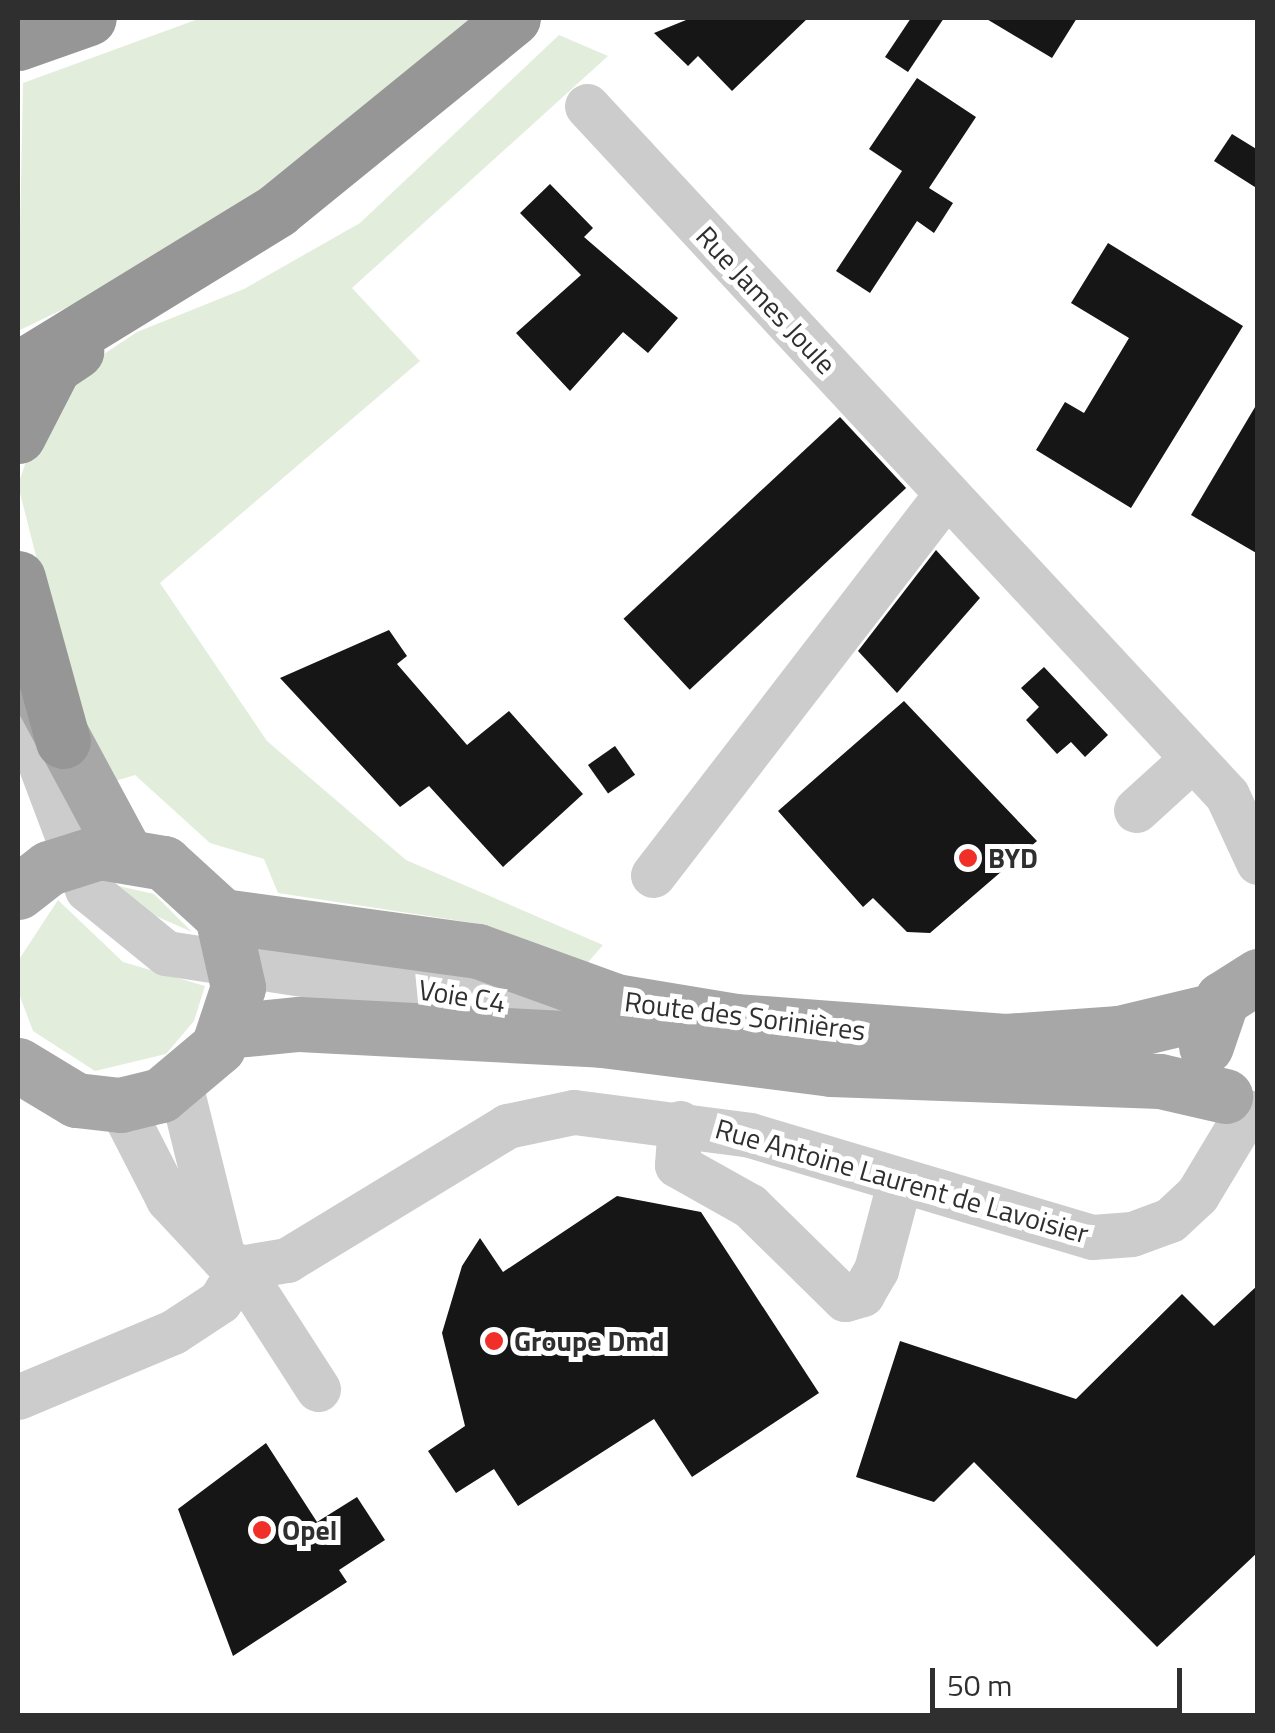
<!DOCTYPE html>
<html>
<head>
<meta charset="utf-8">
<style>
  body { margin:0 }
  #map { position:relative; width:1275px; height:1733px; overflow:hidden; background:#fff; font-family:"Titillium Web",sans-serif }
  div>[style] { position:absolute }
  .green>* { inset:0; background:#e3eddc }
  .building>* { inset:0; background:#161616; transform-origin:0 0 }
  .minor>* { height:45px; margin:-22.5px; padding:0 22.5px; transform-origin:22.5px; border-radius:22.5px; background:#ccc }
  .major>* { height:55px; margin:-27.5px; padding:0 27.5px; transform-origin:27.5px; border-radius:27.5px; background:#a7a7a7 }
  .highway>* { height:55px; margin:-27.5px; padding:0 27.5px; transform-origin:27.5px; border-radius:27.5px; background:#969696 }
  .dots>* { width:28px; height:28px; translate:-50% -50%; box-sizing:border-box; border:5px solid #fff; border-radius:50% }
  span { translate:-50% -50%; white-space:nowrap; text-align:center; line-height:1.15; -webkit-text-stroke:10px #fff; paint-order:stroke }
  .street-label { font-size:28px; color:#2f2f2f }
  .poi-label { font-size:28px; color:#2f2f2f; font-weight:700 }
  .left { translate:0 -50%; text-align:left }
  .frame { position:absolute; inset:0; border:20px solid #2f2f2f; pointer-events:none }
  .scale { position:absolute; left:930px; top:1668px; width:252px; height:45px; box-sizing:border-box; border:5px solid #2f2f2f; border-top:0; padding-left:12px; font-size:30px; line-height:35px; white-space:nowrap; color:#2f2f2f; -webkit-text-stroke:8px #fff; paint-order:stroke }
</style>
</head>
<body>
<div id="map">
  <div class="green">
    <i style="clip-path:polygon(201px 18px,494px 18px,161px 262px,18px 331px,23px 83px)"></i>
    <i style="clip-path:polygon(559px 35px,608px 56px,352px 288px,420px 361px,160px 583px,267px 741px,406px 860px,603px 945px,578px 974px,474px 923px,278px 893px,264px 859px,210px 843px,135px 775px,112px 782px,79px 726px,18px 485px,34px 438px,77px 372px,137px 332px,244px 289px,360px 223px)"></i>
    <i style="clip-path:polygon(114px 885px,154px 894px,192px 932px,149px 913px)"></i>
    <i style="clip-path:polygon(58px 900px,123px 962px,205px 986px,194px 1021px,166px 1054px,95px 1071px,33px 1031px,19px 994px,20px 958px)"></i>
  </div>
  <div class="building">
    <i style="clip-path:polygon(691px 18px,808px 18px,732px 91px,698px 56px,688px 66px,654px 33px)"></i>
    <i style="clip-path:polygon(911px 18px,944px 18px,908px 72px,885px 57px)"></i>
    <i style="clip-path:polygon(985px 18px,1077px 18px,1052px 58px)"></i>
    <i style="clip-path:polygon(917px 78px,976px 117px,929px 188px,953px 203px,934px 233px,917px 221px,870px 293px,836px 271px,902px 171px,869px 149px)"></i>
    <i style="clip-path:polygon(1232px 134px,1258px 150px,1258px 189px,1214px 161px)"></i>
    <i style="clip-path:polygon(550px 184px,593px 228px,584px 237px,678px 318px,648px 353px,623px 332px,570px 391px,516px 333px,581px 275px,520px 213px)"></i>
    <i style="clip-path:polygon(1108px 243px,1243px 326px,1131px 508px,1036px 450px,1065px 402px,1084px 413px,1129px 338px,1071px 303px)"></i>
    <i style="clip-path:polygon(1258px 402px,1258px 554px,1191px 515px)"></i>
    <i style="left:840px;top:417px;width:97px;height:296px;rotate:47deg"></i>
    <i style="clip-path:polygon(936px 550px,980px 598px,897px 693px,858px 651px)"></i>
    <i style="clip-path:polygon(389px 630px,407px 656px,397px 664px,467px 745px,509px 711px,583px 794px,503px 867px,429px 786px,400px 807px,280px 678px)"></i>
    <i style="clip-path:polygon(1044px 667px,1108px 735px,1085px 757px,1071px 742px,1057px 754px,1026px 720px,1039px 707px,1021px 688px)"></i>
    <i style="clip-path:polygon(904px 701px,1037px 841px,930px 933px,907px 932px,873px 898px,863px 907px,778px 811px)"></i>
    <i style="left:615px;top:746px;width:35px;height:33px;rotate:55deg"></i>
    <i style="clip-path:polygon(617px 1196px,701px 1212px,819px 1393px,692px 1477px,654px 1419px,518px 1506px,494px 1469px,456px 1493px,428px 1451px,465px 1426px,442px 1333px,462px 1266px,480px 1238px,503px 1272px)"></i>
    <i style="clip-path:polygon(1258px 1285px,1258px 1552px,1157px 1647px,974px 1462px,934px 1502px,856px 1477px,900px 1341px,1076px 1399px,1182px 1294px,1214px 1326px)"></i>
    <i style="clip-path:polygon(266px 1443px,317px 1522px,357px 1497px,385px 1540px,339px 1570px,347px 1582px,233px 1656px,178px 1509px)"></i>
  </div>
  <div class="minor">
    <i style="left:587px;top:106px;width:940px;rotate:47.11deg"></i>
    <i style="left:1227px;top:795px;width:74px;rotate:65.2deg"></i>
    <i style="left:18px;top:705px;width:197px;rotate:69.4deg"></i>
    <i style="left:87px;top:889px;width:102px;rotate:39deg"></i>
    <i style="left:166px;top:953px;width:439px;rotate:8.8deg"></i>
    <i style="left:1136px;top:810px;width:76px;rotate:-42.3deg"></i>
    <i style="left:653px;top:875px;width:481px;rotate:-52.4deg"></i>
    <i style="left:120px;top:1105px;width:106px;rotate:62.9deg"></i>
    <i style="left:168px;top:1199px;width:81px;rotate:47deg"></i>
    <i style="left:223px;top:1258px;width:179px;rotate:-103.9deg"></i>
    <i style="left:680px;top:1123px;width:42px;rotate:94.1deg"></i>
    <i style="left:677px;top:1165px;width:84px;rotate:29.3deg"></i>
    <i style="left:750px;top:1206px;width:133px;rotate:44.4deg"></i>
    <i style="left:845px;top:1299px;width:18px;rotate:-16deg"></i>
    <i style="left:862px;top:1294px;width:28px;rotate:-60deg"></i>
    <i style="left:876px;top:1270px;width:93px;rotate:-75.1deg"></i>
    <i style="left:223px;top:1258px;width:20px;rotate:30deg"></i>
    <i style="left:240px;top:1268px;width:48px;rotate:-9.7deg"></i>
    <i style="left:287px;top:1260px;width:258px;rotate:-31.3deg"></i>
    <i style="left:507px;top:1126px;width:68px;rotate:-11.8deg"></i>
    <i style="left:574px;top:1112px;width:177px;rotate:7.4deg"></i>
    <i style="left:750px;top:1135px;width:357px;rotate:16.6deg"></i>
    <i style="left:1092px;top:1237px;width:40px;rotate:-4.3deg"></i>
    <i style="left:1132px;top:1234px;width:40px;rotate:-20.2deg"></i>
    <i style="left:1170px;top:1220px;width:37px;rotate:-43deg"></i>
    <i style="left:1197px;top:1195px;width:97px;rotate:-58.9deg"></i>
    <i style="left:240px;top:1268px;width:144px;rotate:57.2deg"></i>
    <i style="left:18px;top:1397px;width:168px;rotate:-22.8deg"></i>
    <i style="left:173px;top:1332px;width:56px;rotate:-33.4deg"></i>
    <i style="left:220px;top:1301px;width:39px;rotate:-59deg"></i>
  </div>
  <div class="major">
    <i style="left:41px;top:697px;width:177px;rotate:61.7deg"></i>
    <i style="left:18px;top:892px;width:39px;rotate:-38deg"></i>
    <i style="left:49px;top:868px;width:52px;rotate:-17.7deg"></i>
    <i style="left:99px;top:852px;width:66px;rotate:9.6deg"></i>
    <i style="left:164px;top:863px;width:79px;rotate:42.4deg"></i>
    <i style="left:222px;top:916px;width:73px;rotate:77.3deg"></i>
    <i style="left:238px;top:987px;width:63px;rotate:108.4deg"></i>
    <i style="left:218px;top:1047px;width:75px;rotate:139.9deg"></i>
    <i style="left:161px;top:1095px;width:42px;rotate:166.3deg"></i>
    <i style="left:120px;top:1105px;width:44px;rotate:-173.5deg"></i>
    <i style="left:76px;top:1100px;width:68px;rotate:-148.9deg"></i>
    <i style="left:222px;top:916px;width:258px;rotate:7.8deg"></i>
    <i style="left:478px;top:951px;width:147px;rotate:19.9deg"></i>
    <i style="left:616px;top:1001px;width:121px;rotate:9.5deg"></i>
    <i style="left:735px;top:1021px;width:271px;rotate:4.2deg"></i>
    <i style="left:1005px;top:1041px;width:114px;rotate:-4deg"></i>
    <i style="left:1119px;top:1033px;width:99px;rotate:-13.5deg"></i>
    <i style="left:227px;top:1031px;width:72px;rotate:-5.6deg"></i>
    <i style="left:299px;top:1024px;width:303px;rotate:3deg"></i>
    <i style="left:602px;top:1040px;width:231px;rotate:7.2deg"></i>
    <i style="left:831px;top:1069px;width:329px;rotate:2.1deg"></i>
    <i style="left:1160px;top:1081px;width:67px;rotate:13deg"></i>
    <i style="left:1206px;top:1046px;width:50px;rotate:-71.2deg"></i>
    <i style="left:1222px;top:999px;width:43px;rotate:-32.6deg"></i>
  </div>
  <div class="highway">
    <i style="left:18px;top:43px;width:75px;rotate:-19.4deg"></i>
    <i style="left:18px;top:369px;width:304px;rotate:-31.5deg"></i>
    <i style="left:277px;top:210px;width:304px;rotate:-39.1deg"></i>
    <i style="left:18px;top:436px;width:79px;rotate:-62.8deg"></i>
    <i style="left:54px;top:366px;width:27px;rotate:-34deg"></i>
    <i style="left:18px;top:578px;width:169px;rotate:74.6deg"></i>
  </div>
  <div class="dots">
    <i style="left:968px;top:858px;background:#f03028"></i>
    <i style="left:494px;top:1341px;background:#f03028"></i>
    <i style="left:262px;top:1530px;background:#f03028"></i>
  </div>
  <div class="street-label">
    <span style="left:766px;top:300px;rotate:47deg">Rue James Joule</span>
    <span style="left:462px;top:996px;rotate:9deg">Voie C4</span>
    <span style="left:745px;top:1016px;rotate:7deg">Route des Sorinières</span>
    <span style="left:902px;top:1181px;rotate:16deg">Rue Antoine Laurent de Lavoisier</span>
  </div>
  <div class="poi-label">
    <span class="left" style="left:988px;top:858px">BYD</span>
    <span class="left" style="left:514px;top:1341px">Groupe Dmd</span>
    <span class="left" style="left:282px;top:1530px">Opel</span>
  </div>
  <div class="frame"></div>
  <div class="scale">50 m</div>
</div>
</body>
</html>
